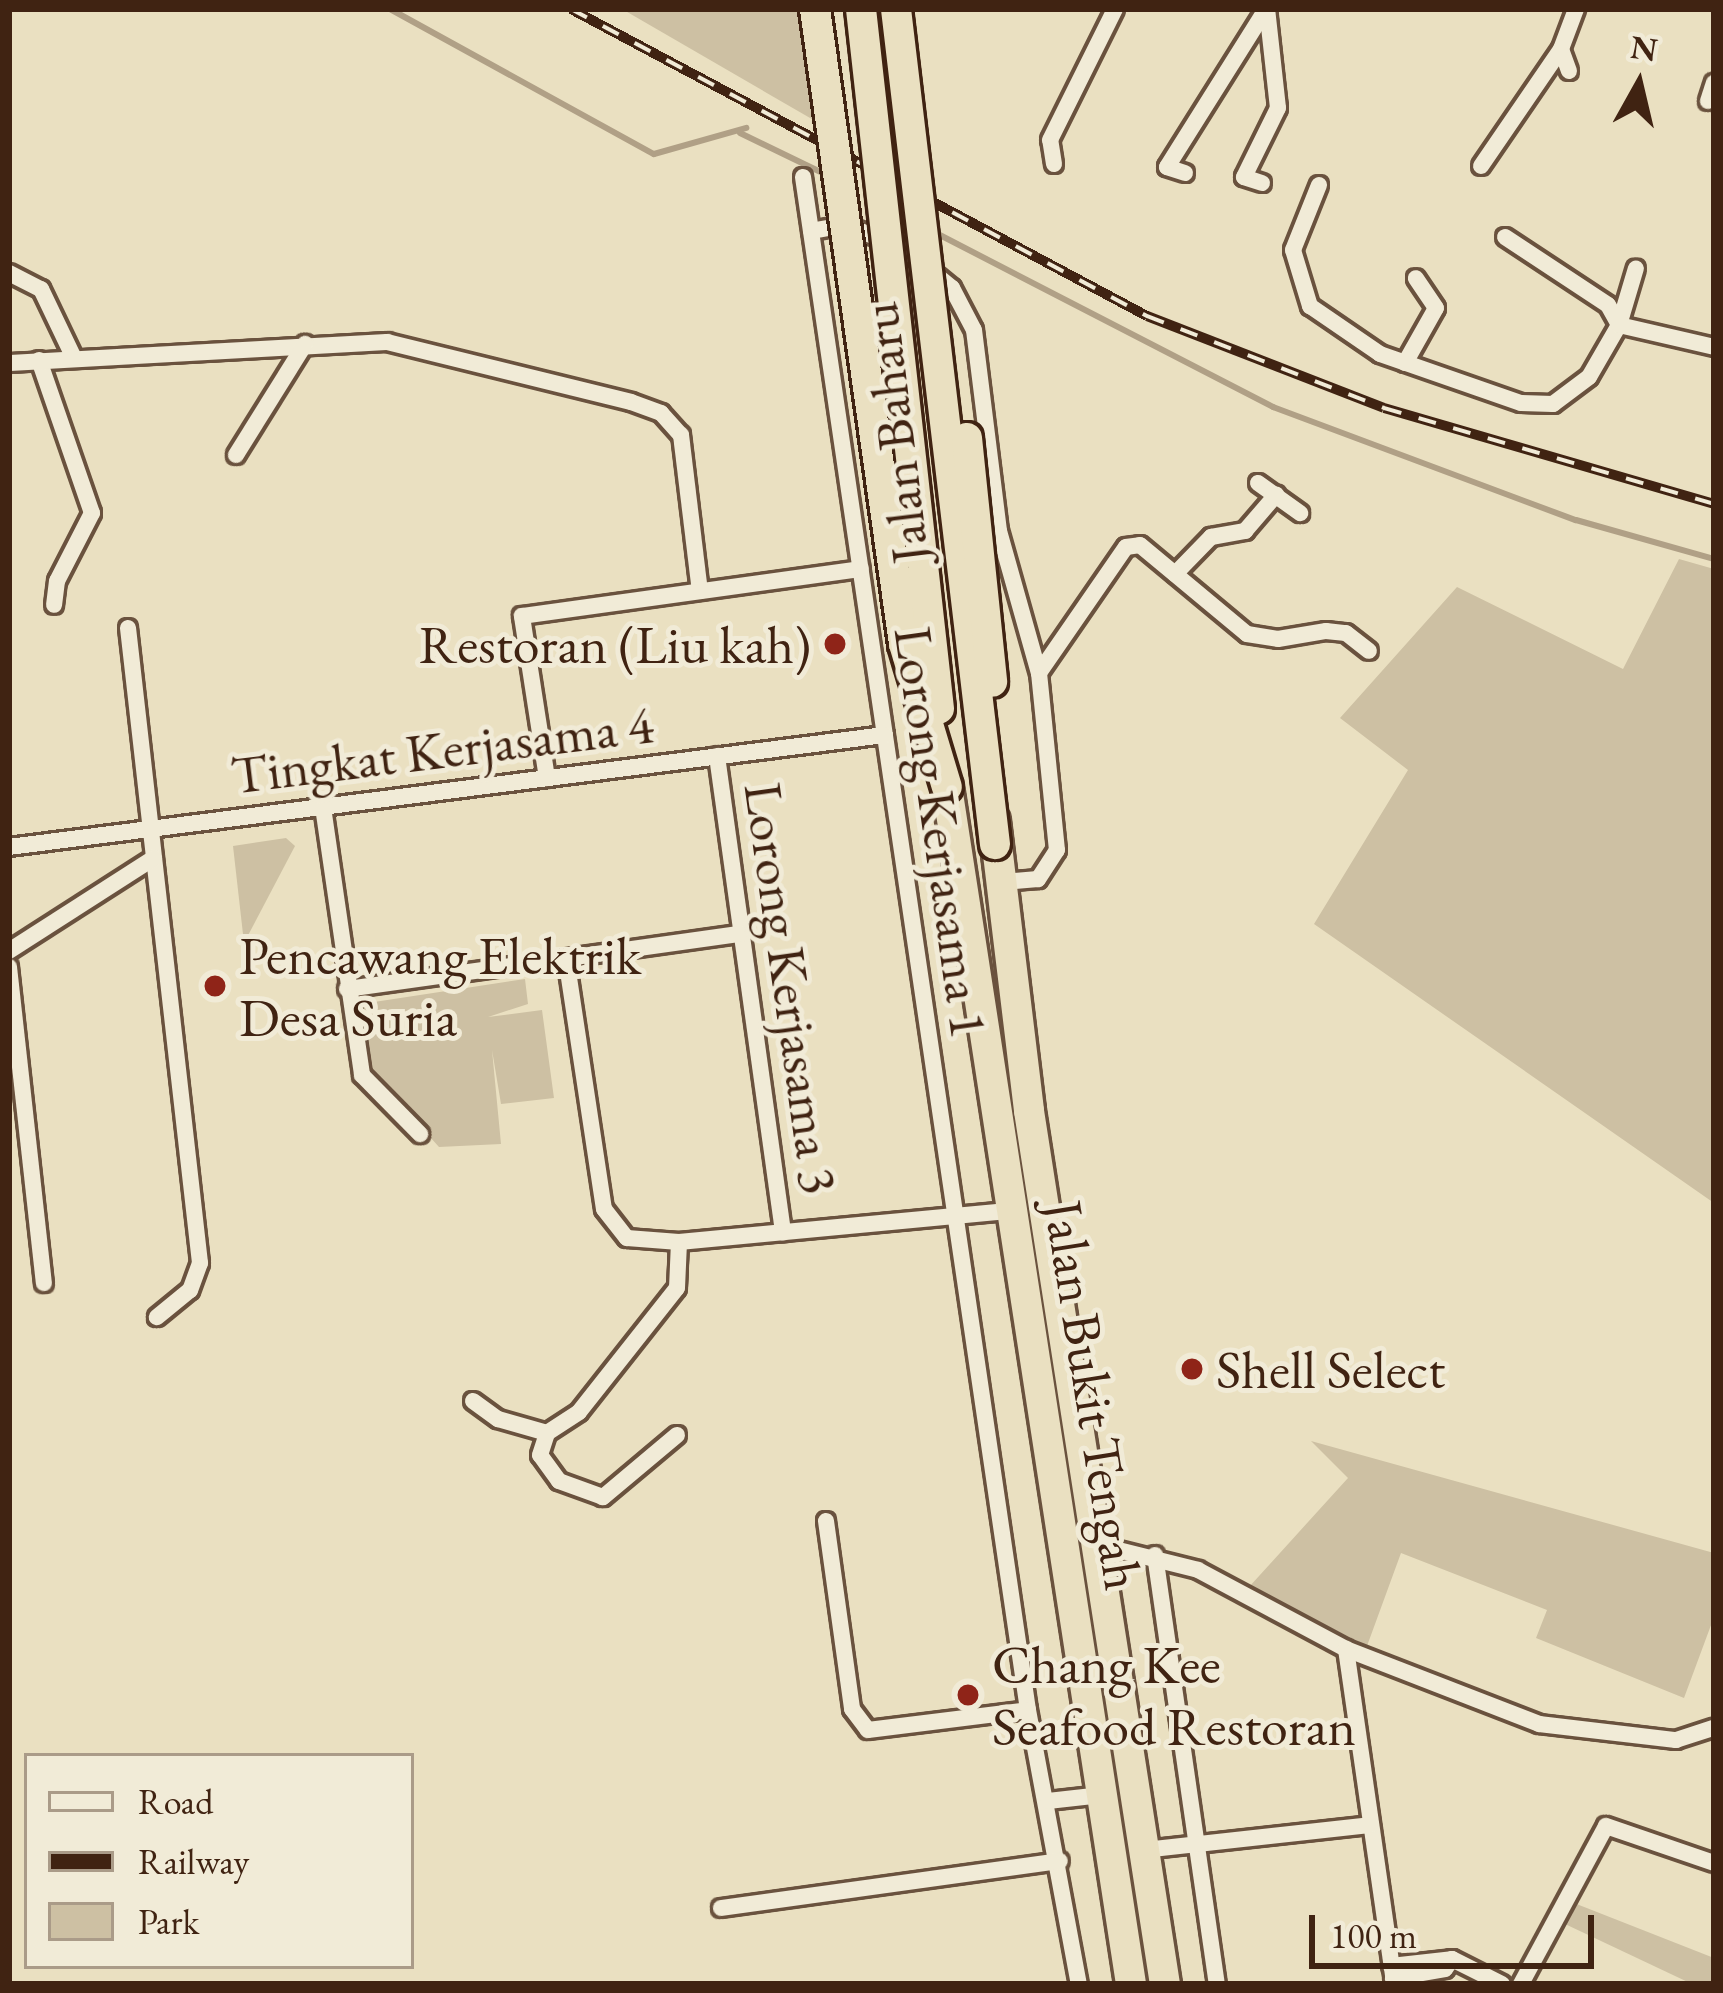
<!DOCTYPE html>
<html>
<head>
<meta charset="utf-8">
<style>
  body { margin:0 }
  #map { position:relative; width:1723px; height:1993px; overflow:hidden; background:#eae0c1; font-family:"EB Garamond",serif }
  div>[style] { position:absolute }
  .green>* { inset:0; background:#cdc0a3 }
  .stream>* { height:6px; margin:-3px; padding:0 3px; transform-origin:3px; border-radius:3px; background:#b0a086 }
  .roads { filter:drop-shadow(3px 0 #6a523e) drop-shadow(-3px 0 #6a523e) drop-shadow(0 3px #6a523e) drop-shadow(0 -3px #6a523e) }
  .minor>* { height:16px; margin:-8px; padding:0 8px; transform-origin:8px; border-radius:8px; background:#f1ebd7 }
  .trunk>* { height:30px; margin:-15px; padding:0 15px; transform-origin:15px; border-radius:15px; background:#eae0c1 }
  .rail>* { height:10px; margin-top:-5px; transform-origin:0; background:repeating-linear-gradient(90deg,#f1ebd7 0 18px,#402312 0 36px); box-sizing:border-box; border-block:3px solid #402312 }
  .bridges { filter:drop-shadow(3px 0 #402312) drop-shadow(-3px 0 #402312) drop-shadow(0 3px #402312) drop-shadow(0 -3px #402312) }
  .trunk-bridge>* { height:30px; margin:-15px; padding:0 15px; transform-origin:15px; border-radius:15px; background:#eae0c1 }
  .dots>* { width:33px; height:33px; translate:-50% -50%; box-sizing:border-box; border:6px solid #f1ebd7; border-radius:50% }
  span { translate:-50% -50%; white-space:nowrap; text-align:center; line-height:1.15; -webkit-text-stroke:10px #f1ebd7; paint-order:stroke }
  .street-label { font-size:54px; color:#402312 }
  .poi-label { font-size:54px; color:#402312 }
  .right { translate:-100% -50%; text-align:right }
  .left { translate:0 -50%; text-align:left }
  .frame { position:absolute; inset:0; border:12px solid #402312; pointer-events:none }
  .legend { position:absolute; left:24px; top:1753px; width:390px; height:216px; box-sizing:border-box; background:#f1ebd7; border:3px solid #aa9b88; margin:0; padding:15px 21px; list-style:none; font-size:36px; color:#402312 }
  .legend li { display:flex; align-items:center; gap:24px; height:60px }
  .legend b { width:60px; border:3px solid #aa9b88 }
  .north { position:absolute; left:1579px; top:24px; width:120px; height:120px; -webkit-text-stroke:9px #f1ebd7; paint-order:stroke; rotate:8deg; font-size:33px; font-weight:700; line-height:48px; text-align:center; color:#402312 }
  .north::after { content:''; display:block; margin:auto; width:42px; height:54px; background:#402312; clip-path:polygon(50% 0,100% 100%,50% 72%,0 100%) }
  .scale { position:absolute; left:1309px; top:1915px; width:285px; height:54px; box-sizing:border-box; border:6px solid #402312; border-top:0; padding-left:15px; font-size:36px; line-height:42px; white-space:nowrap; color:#402312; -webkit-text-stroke:9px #f1ebd7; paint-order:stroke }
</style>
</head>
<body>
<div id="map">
  <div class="green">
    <i style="clip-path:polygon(622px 9px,802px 9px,817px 122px)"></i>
    <i style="clip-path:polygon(1679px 559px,1714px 569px,1714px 1203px,1314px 924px,1408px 770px,1340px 718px,1457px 587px,1623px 669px)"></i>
    <i style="clip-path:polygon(286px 838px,295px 846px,244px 943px,233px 846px)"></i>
    <i style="clip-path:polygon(525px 979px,528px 1004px,488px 1017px,542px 1010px,554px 1098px,501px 1104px,492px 1050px,501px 1144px,439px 1147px,369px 1069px,361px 1004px)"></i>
    <i style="clip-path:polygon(1311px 1441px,1714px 1553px,1714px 1617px,1684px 1698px,1536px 1638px,1547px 1610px,1401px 1553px,1367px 1646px,1249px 1587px,1348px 1478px)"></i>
    <i style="clip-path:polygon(1574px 1903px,1714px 1958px,1714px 1984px,1692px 1984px,1565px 1924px)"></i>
  </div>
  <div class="stream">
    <i style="left:390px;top:9px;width:301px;rotate:28.8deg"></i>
    <i style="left:654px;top:154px;width:96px;rotate:-15.8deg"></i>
    <i style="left:740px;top:133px;width:97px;rotate:25.8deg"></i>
    <i style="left:934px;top:232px;width:382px;rotate:27.3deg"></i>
    <i style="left:1273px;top:407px;width:323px;rotate:20.5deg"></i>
    <i style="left:1576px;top:520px;width:143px;rotate:15.8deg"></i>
  </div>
  <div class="roads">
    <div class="minor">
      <i style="left:1569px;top:71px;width:23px;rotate:-110deg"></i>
      <i style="left:1561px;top:49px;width:43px;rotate:-69.4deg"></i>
      <i style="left:1708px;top:101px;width:19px;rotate:-72deg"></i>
      <i style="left:1054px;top:164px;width:24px;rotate:-99deg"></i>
      <i style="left:1050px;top:140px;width:146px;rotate:-63.6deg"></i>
      <i style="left:1481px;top:166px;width:142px;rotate:-55.6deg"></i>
      <i style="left:1185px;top:173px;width:19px;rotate:-162deg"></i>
      <i style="left:1167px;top:167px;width:186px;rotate:-57.9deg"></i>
      <i style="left:803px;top:177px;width:1549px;rotate:81.65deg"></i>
      <i style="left:1028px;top:1710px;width:279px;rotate:79.5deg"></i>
      <i style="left:1262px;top:183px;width:19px;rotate:-162deg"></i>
      <i style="left:1244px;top:177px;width:77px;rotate:-63.8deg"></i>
      <i style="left:1278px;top:108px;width:100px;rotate:-96.3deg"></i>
      <i style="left:1319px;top:185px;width:70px;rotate:111.8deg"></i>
      <i style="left:1293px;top:250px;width:59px;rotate:73.1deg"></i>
      <i style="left:1310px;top:306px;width:85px;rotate:34.4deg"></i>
      <i style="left:1380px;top:354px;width:149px;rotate:19.2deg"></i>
      <i style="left:1521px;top:403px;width:32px;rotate:2deg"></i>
      <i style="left:1553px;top:404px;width:45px;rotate:-36.9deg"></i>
      <i style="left:1589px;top:377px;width:60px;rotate:-60deg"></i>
      <i style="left:1619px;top:325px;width:59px;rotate:-73.4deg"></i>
      <i style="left:811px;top:231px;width:35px;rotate:-10deg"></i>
      <i style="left:845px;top:225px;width:61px;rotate:21.1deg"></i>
      <i style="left:902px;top:247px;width:65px;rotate:39.4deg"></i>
      <i style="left:952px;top:288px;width:47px;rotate:62.4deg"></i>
      <i style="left:974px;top:330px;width:203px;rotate:82.9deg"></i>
      <i style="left:999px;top:531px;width:148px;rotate:74.3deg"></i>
      <i style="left:1039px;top:673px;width:178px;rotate:84.2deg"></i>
      <i style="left:1057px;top:850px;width:35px;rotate:123deg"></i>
      <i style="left:1038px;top:879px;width:38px;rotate:175deg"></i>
      <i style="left:1505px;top:237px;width:123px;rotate:33.4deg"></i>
      <i style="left:1608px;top:305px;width:23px;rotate:61deg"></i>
      <i style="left:9px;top:273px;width:36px;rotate:27deg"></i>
      <i style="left:41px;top:289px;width:74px;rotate:64.5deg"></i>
      <i style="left:1619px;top:325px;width:98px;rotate:13deg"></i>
      <i style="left:39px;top:360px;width:162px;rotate:70.9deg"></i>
      <i style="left:92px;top:513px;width:76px;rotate:117.2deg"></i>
      <i style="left:57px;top:581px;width:24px;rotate:97deg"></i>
      <i style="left:9px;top:363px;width:379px;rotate:-3.2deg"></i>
      <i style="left:387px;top:342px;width:251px;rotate:13.8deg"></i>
      <i style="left:631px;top:402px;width:32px;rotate:20deg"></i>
      <i style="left:661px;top:413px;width:30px;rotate:48deg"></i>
      <i style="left:681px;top:435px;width:157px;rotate:83.1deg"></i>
      <i style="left:1405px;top:363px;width:63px;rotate:-60.6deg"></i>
      <i style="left:1436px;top:308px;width:36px;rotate:-124deg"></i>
      <i style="left:236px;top:455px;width:131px;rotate:-58.1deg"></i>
      <i style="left:1258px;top:483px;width:52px;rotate:35.5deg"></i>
      <i style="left:1175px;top:574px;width:52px;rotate:-45.8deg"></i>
      <i style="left:1211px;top:537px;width:35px;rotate:-10deg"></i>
      <i style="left:1245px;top:531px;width:48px;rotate:-49.3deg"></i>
      <i style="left:128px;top:628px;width:639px;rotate:83.53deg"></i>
      <i style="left:200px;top:1263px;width:29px;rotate:110deg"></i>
      <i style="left:190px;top:1290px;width:43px;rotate:140.7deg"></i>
      <i style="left:1039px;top:673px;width:153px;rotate:-55.4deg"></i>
      <i style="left:1126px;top:547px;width:14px;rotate:-8deg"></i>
      <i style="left:1140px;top:545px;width:139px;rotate:39.8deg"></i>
      <i style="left:1247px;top:634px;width:31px;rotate:9deg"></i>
      <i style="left:1278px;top:639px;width:49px;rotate:-9.5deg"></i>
      <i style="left:1326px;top:631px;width:20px;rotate:6deg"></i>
      <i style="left:1346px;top:633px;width:29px;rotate:38deg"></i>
      <i style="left:717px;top:756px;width:481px;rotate:82.1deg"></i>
      <i style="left:547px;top:778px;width:164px;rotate:-98.8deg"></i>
      <i style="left:522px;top:616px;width:342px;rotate:-7.9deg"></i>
      <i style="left:323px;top:807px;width:271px;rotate:81.7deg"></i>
      <i style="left:362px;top:1075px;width:83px;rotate:45.5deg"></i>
      <i style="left:9px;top:847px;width:883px;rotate:-7.29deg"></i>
      <i style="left:9px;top:951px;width:172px;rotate:-32.7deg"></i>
      <i style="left:566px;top:958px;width:254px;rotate:81.4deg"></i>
      <i style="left:604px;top:1209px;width:37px;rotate:52deg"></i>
      <i style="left:627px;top:1238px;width:52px;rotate:4.4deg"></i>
      <i style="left:679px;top:1242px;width:338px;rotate:-5.4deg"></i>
      <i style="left:9px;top:967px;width:318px;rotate:83.7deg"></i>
      <i style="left:347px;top:989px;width:400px;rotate:-8deg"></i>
      <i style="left:473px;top:1401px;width:31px;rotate:36deg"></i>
      <i style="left:498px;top:1419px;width:51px;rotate:15.9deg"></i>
      <i style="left:677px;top:1435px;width:97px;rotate:140deg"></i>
      <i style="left:603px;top:1497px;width:47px;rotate:-160deg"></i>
      <i style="left:559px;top:1481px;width:32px;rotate:-126deg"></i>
      <i style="left:540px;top:1455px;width:23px;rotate:-72deg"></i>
      <i style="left:547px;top:1433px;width:38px;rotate:-33deg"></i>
      <i style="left:579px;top:1412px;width:158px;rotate:-51.7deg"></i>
      <i style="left:677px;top:1288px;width:46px;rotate:-87.5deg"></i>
      <i style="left:826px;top:1521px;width:190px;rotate:82.1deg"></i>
      <i style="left:852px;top:1709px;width:26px;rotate:53deg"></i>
      <i style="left:868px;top:1730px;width:161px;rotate:-7.1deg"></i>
      <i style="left:1098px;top:1545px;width:103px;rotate:14deg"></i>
      <i style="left:1198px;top:1570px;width:168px;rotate:28.1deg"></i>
      <i style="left:1346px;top:1649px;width:207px;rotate:21.2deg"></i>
      <i style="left:1539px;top:1724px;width:138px;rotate:6.7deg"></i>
      <i style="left:1676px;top:1740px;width:40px;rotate:-18deg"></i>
      <i style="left:1155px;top:1555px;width:433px;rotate:81.8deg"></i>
      <i style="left:1346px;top:1649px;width:338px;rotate:81.8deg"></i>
      <i style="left:1048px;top:1801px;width:54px;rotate:-6.3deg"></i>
      <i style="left:1144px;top:1850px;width:228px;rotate:-6.3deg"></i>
      <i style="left:721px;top:1908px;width:342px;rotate:-7.9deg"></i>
      <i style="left:1452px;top:1959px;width:56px;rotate:26.6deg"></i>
      <i style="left:1391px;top:1966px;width:61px;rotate:-6.5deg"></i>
      <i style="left:1452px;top:1959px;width:12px;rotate:125deg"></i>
      <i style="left:1445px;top:1969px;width:53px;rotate:170.2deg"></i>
      <i style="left:1521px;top:1984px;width:179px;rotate:-61.7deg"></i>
      <i style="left:1606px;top:1826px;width:114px;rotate:18.9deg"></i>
    </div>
    <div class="trunk">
      <i style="left:947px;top:787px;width:1211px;rotate:81.26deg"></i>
      <i style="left:994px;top:821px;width:292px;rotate:83.1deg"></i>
      <i style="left:1029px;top:1111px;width:884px;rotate:81.15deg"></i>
    </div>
  </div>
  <div class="rail">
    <i style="left:571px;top:9px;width:653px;rotate:28.06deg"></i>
    <i style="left:1147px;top:316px;width:254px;rotate:21.2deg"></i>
    <i style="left:1384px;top:408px;width:344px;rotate:16.2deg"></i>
  </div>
  <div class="bridges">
    <div class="trunk-bridge">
      <i style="left:815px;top:9px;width:641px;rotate:82.02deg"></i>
      <i style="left:904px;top:644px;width:149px;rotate:73.3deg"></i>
      <i style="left:861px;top:9px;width:704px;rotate:83.64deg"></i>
      <i style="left:896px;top:9px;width:841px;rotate:83.24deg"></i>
      <i style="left:967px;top:438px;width:245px;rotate:84.1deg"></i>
    </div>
  </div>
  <div class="dots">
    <i style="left:835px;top:644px;background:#8f2418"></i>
    <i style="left:215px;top:986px;background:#8f2418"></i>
    <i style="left:1192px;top:1369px;background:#8f2418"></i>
    <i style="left:968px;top:1695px;background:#8f2418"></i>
  </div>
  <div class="street-label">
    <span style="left:894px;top:433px;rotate:-97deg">Jalan Baharu</span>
    <span style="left:442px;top:749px;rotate:-7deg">Tingkat Kerjasama 4</span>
    <span style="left:942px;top:832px;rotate:82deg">Lorong Kerjasama 1</span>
    <span style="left:792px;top:988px;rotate:82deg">Lorong Kerjasama 3</span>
    <span style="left:1094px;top:1395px;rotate:81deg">Jalan Bukit Tengah</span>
  </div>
  <div class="poi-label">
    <span class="right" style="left:811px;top:644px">Restoran (Liu kah)</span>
    <span class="left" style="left:239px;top:986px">Pencawang Elektrik<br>Desa Suria</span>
    <span class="left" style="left:1216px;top:1369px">Shell Select</span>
    <span class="left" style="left:992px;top:1695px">Chang Kee<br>Seafood Restoran</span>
  </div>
  <div class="frame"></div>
  <ul class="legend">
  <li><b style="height:15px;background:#f1ebd7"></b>Road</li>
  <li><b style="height:15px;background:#402312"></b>Railway</li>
  <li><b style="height:33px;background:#cdc0a3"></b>Park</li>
  </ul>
  <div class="north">N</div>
  <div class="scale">100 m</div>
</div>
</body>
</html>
